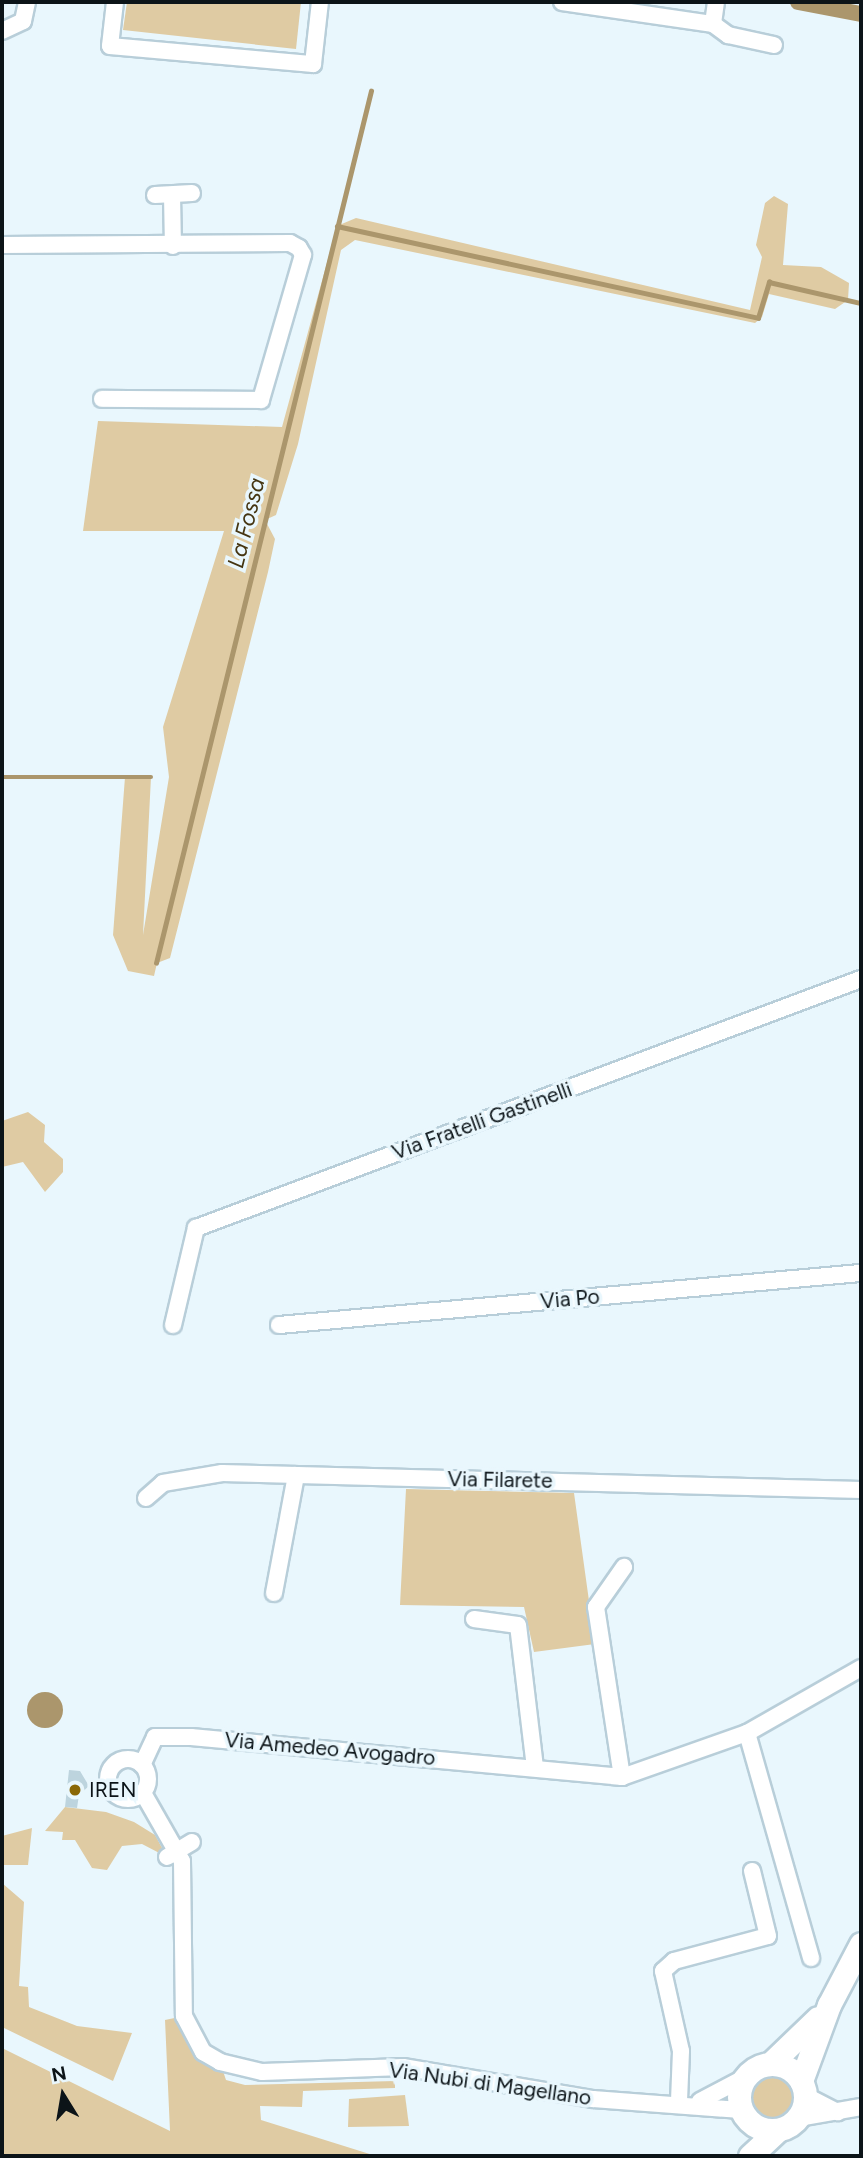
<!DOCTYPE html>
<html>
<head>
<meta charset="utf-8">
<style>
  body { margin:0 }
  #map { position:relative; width:863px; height:2158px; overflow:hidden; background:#e9f7fd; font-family:Figtree,sans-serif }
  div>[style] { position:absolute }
  .green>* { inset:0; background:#dfcba3 }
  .round { border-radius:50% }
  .water>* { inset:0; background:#ab966c }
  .stream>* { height:4.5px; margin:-2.25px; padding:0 2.25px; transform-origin:2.25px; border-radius:2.25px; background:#ab966c }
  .canal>* { height:16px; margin:-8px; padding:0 8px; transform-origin:8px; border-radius:8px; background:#ab966c }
  .building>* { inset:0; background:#bdd4de }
  .roads { filter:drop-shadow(2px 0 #b8ced9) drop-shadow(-2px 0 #b8ced9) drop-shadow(0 2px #b8ced9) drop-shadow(0 -2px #b8ced9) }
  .street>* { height:16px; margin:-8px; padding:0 8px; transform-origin:8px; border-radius:8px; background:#fff }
  .street>.ring { margin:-8px; padding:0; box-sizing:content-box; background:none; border:16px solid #fff; border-radius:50% }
  .secondary>* { height:23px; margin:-11.5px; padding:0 11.5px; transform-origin:11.5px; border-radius:11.5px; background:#fff }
  .secondary>.ring { margin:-11.5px; padding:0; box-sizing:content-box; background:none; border:23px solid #fff; border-radius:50% }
  .dots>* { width:19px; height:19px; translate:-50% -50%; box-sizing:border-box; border:4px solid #e9f7fd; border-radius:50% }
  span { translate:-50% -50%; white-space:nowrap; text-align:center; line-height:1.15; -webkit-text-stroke:7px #e9f7fd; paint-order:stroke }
  .street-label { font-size:21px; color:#0c1418 }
  .poi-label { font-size:21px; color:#0c1418 }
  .left { translate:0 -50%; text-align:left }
  .water-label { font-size:23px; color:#453511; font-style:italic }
  .frame { position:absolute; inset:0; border:4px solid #0c1418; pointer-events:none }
  .north { position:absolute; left:28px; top:2060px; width:70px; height:70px; -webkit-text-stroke:5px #e9f7fd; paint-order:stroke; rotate:349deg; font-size:19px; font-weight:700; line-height:28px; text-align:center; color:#0c1418 }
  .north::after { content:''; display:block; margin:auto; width:24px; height:32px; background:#0c1418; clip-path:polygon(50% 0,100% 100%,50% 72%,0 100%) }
</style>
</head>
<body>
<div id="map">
  <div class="green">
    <i style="clip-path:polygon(127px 2px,301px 2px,296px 49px,123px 30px)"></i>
    <i style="clip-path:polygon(774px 196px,788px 204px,783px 265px,821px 267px,849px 283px,848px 300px,835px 309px,769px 294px,762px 317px,755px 323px,355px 240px,341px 250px,298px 444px,276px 515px,265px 520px,275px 539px,268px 572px,170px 958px,157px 963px,154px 976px,128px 971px,113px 935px,125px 777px,151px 777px,143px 935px,169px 777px,163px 727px,224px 531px,83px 531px,98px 421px,282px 427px,337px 226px,356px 218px,750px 310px,762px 257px,756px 245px,765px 203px)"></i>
    <i style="clip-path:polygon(28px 1112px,45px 1125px,44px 1142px,63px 1159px,63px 1172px,45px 1192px,23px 1162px,2px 1167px,2px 1121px)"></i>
    <i style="clip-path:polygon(406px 1489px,574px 1493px,595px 1644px,534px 1652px,524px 1607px,400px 1605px)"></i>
    <i style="clip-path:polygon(65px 1807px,106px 1812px,134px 1822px,155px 1835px,167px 1857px,142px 1844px,122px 1846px,107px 1870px,92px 1868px,75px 1840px,62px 1840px,63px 1832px,45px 1831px)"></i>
    <i style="clip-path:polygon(32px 1828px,28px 1865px,2px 1865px,2px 1836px)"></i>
    <i style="clip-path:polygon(2px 1883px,24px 1902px,19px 1986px,28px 1987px,29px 2007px,77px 2026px,132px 2033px,113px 2081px,2px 2027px)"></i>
    <i style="clip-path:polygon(184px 2016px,220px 2062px,226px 2080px,245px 2085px,395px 2081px,395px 2088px,303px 2091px,302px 2107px,260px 2106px,261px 2120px,376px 2156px,2px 2156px,2px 2048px,170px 2131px,165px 2020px)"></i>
    <i class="round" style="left:750px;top:2076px;width:44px;height:44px"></i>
    <i style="clip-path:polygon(405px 2095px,409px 2126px,348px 2127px,349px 2099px)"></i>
  </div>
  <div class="water">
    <i class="round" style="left:27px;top:1692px;width:36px;height:36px"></i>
  </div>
  <div class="stream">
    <i style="left:337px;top:226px;width:431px;rotate:12.3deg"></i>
    <i style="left:758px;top:318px;width:38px;rotate:-73deg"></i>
    <i style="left:769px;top:282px;width:94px;rotate:12.9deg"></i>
    <i style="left:2px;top:777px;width:149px"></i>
    <i style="left:156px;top:963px;width:898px;rotate:-76.15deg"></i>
  </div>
  <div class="canal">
    <i style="left:798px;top:2px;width:64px;rotate:10.8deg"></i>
  </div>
  <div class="building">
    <i style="clip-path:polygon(69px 1770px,80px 1771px,89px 1786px,79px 1795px,77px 1808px,65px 1807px)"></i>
  </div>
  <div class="roads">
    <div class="street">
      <i style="left:115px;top:2px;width:44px;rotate:96.5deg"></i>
      <i style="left:110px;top:46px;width:204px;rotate:5.1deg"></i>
      <i style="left:313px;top:64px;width:62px;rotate:-83.6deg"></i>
      <i style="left:562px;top:2px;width:153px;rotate:8.3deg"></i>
      <i style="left:716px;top:2px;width:22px;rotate:98deg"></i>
      <i style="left:713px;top:24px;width:19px;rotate:36deg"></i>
      <i style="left:728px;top:35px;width:47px;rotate:12.3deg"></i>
      <i style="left:2px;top:31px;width:23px;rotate:-25deg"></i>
      <i style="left:23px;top:21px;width:19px;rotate:-78deg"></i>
      <i style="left:155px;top:195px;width:37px;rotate:-3deg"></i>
      <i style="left:172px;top:195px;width:51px;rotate:88.9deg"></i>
      <i style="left:2px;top:245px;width:288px;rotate:-0.4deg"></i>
      <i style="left:290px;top:243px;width:10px;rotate:29deg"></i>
      <i style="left:299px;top:248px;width:8px;rotate:60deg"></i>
      <i style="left:303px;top:255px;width:151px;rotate:106.2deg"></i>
      <i style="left:261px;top:400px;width:159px;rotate:-179.6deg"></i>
      <i style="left:173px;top:1325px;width:100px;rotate:-76.7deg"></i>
      <i style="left:196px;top:1228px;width:710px;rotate:-20.53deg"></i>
      <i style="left:279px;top:1325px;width:584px;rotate:-5.11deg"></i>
      <i style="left:146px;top:1498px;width:23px;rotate:-41deg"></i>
      <i style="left:163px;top:1483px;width:60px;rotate:-9.6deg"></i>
      <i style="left:222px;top:1473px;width:639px;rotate:1.52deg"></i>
      <i style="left:274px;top:1593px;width:120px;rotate:-79.4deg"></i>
      <i style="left:474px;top:1619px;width:44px;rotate:7.8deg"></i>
      <i style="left:518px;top:1625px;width:143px;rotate:83.2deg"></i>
      <i style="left:747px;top:1733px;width:234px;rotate:74.1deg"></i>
      <i class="ring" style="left:108px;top:1759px;width:24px;height:24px"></i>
      <i style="left:142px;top:1765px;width:31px;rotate:-65deg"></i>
      <i style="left:155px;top:1737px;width:36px"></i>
      <i style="left:191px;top:1737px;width:433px;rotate:5.3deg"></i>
      <i style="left:622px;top:1777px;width:133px;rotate:-19.4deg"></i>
      <i style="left:747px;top:1733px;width:131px;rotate:-29.7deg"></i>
      <i style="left:622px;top:1777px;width:172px;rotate:-98.7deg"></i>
      <i style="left:596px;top:1607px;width:49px;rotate:-55deg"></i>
      <i style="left:143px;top:1793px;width:78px;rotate:60.2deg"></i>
      <i style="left:182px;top:1861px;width:155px;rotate:89.3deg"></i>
      <i style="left:184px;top:2016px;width:41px;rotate:62.2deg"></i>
      <i style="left:203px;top:2052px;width:20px;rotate:30deg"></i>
      <i style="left:220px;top:2062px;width:43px;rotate:13.4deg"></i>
      <i style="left:262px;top:2072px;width:141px;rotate:-2deg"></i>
      <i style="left:403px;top:2067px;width:193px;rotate:9.6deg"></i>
      <i style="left:593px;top:2099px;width:148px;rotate:4.3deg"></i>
      <i style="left:167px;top:1857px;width:29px;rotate:-31deg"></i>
      <i style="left:806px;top:2096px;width:36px;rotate:27deg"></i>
      <i style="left:679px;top:2101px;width:50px;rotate:-87.7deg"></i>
      <i style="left:681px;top:2051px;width:82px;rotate:-102.7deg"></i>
      <i style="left:663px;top:1971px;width:15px;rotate:-42deg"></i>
      <i style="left:674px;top:1961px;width:97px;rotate:-14.9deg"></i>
      <i style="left:768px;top:1936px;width:67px;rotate:-103.8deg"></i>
      <i style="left:700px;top:2101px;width:52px;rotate:-27.6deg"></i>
      <i style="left:798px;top:2118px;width:64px;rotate:-9.9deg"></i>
    </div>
    <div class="secondary">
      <i class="ring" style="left:739px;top:2064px;width:43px;height:43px"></i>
      <i style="left:770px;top:2064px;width:66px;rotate:-43.8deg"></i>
      <i style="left:801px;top:2081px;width:81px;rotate:-69.8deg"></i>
      <i style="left:829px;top:2005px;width:69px;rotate:-62.3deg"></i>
      <i style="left:750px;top:2156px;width:38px;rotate:-43deg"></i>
    </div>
  </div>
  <div class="dots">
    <i style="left:75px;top:1790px;background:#8a6705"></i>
  </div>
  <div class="street-label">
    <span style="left:482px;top:1121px;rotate:-20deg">Via Fratelli Gastinelli</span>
    <span style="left:570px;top:1299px;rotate:-5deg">Via Po</span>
    <span style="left:500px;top:1480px;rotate:1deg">Via Filarete</span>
    <span style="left:330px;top:1749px;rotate:5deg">Via Amedeo Avogadro</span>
    <span style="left:490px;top:2084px;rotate:8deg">Via Nubi di Magellano</span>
  </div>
  <div class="poi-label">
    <span class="left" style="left:89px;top:1790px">IREN</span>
  </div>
  <div class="water-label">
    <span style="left:246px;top:523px;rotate:-76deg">La Fossa</span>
  </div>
  <div class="frame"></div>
  <div class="north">N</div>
</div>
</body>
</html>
